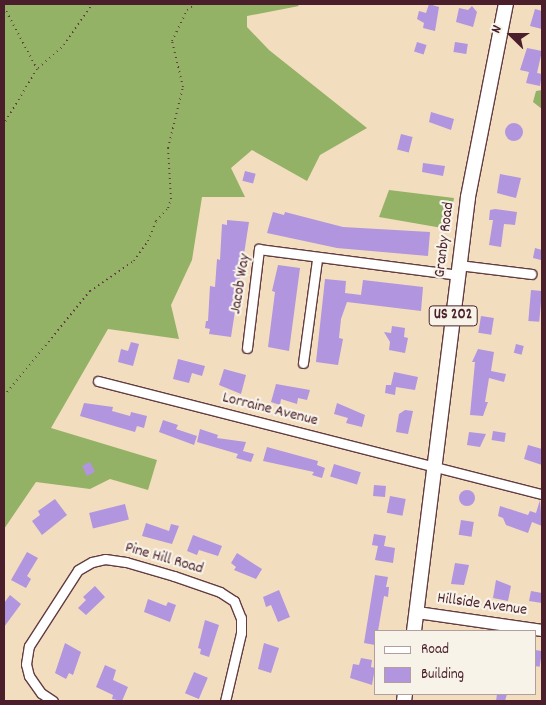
<!DOCTYPE html>
<html>
<head>
<meta charset="utf-8">
<style>
  body { margin:0 }
  #map { position:relative; width:546px; height:705px; overflow:hidden; background:#f3ddbf; font-family:Dekko,sans-serif }
  div>[style] { position:absolute }
  .forest>* { inset:0; background:#93b266 }
  .building>* { inset:0; background:#b195df; transform-origin:0 0 }
  .round { border-radius:50% }
  .path>* { height:2px; margin-top:-1px; transform-origin:0; background:repeating-linear-gradient(90deg,#633c41 0 1px,transparent 0 5px) }
  .roads { filter:drop-shadow(1px 0 #633c41) drop-shadow(-1px 0 #633c41) drop-shadow(0 1px #633c41) drop-shadow(0 -1px #633c41) }
  .minor>* { height:9px; margin:-4.5px; padding:0 4.5px; transform-origin:4.5px; border-radius:4.5px; background:#fff }
  .tertiary>* { height:11px; margin:-5.5px; padding:0 5.5px; transform-origin:5.5px; border-radius:5.5px; background:#fff }
  .primary>* { height:14px; margin:-7px; padding:0 7px; transform-origin:7px; border-radius:7px; background:#fff }
  span { translate:-50% -50%; white-space:nowrap; text-align:center; line-height:1.15; -webkit-text-stroke:4.5px #f7f3e8; paint-order:stroke }
  .shield-label span { padding:1px 4px; background:#f7f3e8; border:1px solid; border-radius:4px; -webkit-text-stroke-width:0 }
  .shield-label { font-size:15px; color:#4a1f2b; font-weight:700 }
  .street-label { font-size:16px; color:#4a1f2b }
  .frame { position:absolute; inset:0; border:5px solid #4a1f2b; pointer-events:none }
  .legend { position:absolute; left:374px; top:630px; width:162px; height:65px; box-sizing:border-box; background:#f7f3e8; border:1px solid #b29e9c; margin:0; padding:6px 9px; list-style:none; font-size:15px; color:#4a1f2b }
  .legend li { display:flex; align-items:center; gap:10px; height:25px }
  .legend b { width:25px; border:1px solid #b29e9c }
  .north { position:absolute; left:486px; top:10px; width:50px; height:50px; -webkit-text-stroke:4px #f7f3e8; paint-order:stroke; rotate:292deg; font-size:14px; font-weight:700; line-height:20px; text-align:center; color:#4a1f2b }
  .north::after { content:''; display:block; margin:auto; width:18px; height:22px; background:#4a1f2b; clip-path:polygon(50% 0,100% 100%,50% 72%,0 100%) }
</style>
</head>
<body>
<div id="map">
  <div class="forest">
    <i style="clip-path:polygon(4px 4px,297px 4px,299px 6px,247px 16px,247px 27px,269px 50px,367px 128px,320px 155px,307px 181px,252px 150px,231px 168px,245px 197px,202px 197px,192px 260px,171px 305px,179px 339px,108px 329px,51px 428px,157px 460px,148px 490px,110px 479px,90px 489px,36px 482px,4px 529px)"></i>
    <i style="clip-path:polygon(542px 90px,542px 109px,533px 102px,536px 91px)"></i>
    <i style="clip-path:polygon(389px 190px,454px 198px,448px 229px,379px 217px)"></i>
  </div>
  <div class="building">
    <i style="clip-path:polygon(429px 4px,439px 7px,435px 31px,423px 28px,424px 23px,417px 19px,419px 11px,426px 13px)"></i>
    <i style="clip-path:polygon(472px 6px,477px 12px,473px 27px,456px 22px,459px 8px,468px 10px)"></i>
    <i style="clip-path:polygon(535px 9px,542px 11px,542px 29px,530px 26px)"></i>
    <i style="left:417px;top:42px;width:10px;height:10px;rotate:17deg"></i>
    <i style="left:455px;top:42px;width:13px;height:10px;rotate:9deg"></i>
    <i style="clip-path:polygon(527px 48px,542px 51px,537px 73px,542px 74px,540px 86px,526px 83px,529px 72px,520px 70px)"></i>
    <i style="clip-path:polygon(431px 112px,454px 119px,451px 130px,429px 122px)"></i>
    <i class="round" style="left:505px;top:123px;width:18px;height:18px"></i>
    <i style="left:401px;top:134px;width:12px;height:16px;rotate:14deg"></i>
    <i style="clip-path:polygon(423px 163px,445px 166px,443px 176px,422px 172px)"></i>
    <i style="left:245px;top:171px;width:11px;height:10px;rotate:15deg"></i>
    <i style="clip-path:polygon(500px 174px,521px 178px,516px 198px,497px 193px)"></i>
    <i style="clip-path:polygon(495px 209px,517px 212px,515px 225px,504px 224px,501px 247px,489px 245px,493px 220px,489px 220px,490px 210px)"></i>
    <i style="clip-path:polygon(273px 212px,284px 215px,285px 212px,343px 227px,430px 232px,428px 256px,337px 248px,267px 233px)"></i>
    <i style="clip-path:polygon(227px 220px,249px 222px,231px 337px,209px 334px,210px 329px,205px 328px,206px 321px,208px 321px,210px 286px,215px 287px,217px 259px,220px 260px,222px 224px,227px 225px)"></i>
    <i style="clip-path:polygon(535px 248px,542px 250px,541px 260px,533px 258px)"></i>
    <i style="clip-path:polygon(278px 265px,300px 268px,289px 351px,268px 347px,275px 292px,272px 291px)"></i>
    <i style="clip-path:polygon(325px 279px,346px 281px,345px 293px,361px 295px,363px 280px,423px 287px,421px 311px,347px 302px,341px 319px,339px 338px,343px 339px,338px 365px,316px 362px)"></i>
    <i style="left:531px;top:290px;width:11px;height:31px;rotate:5deg"></i>
    <i style="left:481px;top:316px;width:13px;height:17px;rotate:9deg"></i>
    <i style="clip-path:polygon(392px 326px,405px 328px,404px 337px,408px 338px,405px 353px,389px 350px,390px 342px,384px 332px,391px 333px)"></i>
    <i style="clip-path:polygon(131px 342px,139px 344px,133px 366px,118px 362px,121px 349px,128px 351px)"></i>
    <i style="left:516px;top:344px;width:8px;height:9px;rotate:14deg"></i>
    <i style="clip-path:polygon(478px 349px,494px 352px,491px 371px,506px 374px,504px 382px,489px 378px,485px 402px,488px 402px,483px 416px,470px 415px,475px 362px,472px 362px)"></i>
    <i style="clip-path:polygon(178px 359px,205px 366px,202px 376px,192px 373px,189px 383px,173px 379px)"></i>
    <i style="clip-path:polygon(224px 369px,246px 375px,241px 394px,219px 385px)"></i>
    <i style="clip-path:polygon(394px 372px,418px 377px,415px 390px,396px 387px,395px 395px,385px 393px,386px 385px,391px 385px)"></i>
    <i style="clip-path:polygon(276px 384px,310px 390px,307px 400px,298px 398px,297px 404px,281px 399px,280px 405px,271px 402px)"></i>
    <i style="clip-path:polygon(84px 403px,113px 407px,112px 411px,130px 416px,131px 412px,147px 416px,144px 428px,137px 426px,135px 432px,80px 416px)"></i>
    <i style="clip-path:polygon(337px 403px,365px 415px,362px 427px,346px 423px,348px 418px,334px 414px)"></i>
    <i style="clip-path:polygon(405px 410px,413px 411px,408px 434px,396px 432px,399px 414px)"></i>
    <i style="clip-path:polygon(163px 420px,178px 425px,176px 429px,197px 436px,194px 445px,159px 432px)"></i>
    <i style="clip-path:polygon(200px 429px,218px 435px,217px 438px,246px 442px,243px 451px,254px 454px,251px 462px,236px 458px,238px 454px,197px 442px)"></i>
    <i style="left:493px;top:431px;width:13px;height:9px;rotate:9deg"></i>
    <i style="clip-path:polygon(469px 432px,486px 434px,480px 447px,467px 445px)"></i>
    <i style="clip-path:polygon(528px 445px,542px 449px,542px 465px,524px 459px)"></i>
    <i style="clip-path:polygon(267px 447px,318px 461px,317px 465px,325px 468px,322px 478px,312px 475px,314px 472px,263px 461px)"></i>
    <i style="left:90px;top:462px;width:11px;height:9px;rotate:63deg"></i>
    <i style="left:334px;top:464px;width:28px;height:13px;rotate:17deg"></i>
    <i style="left:374px;top:485px;width:12px;height:11px;rotate:5deg"></i>
    <i class="round" style="left:459px;top:490px;width:16px;height:16px"></i>
    <i style="left:390px;top:496px;width:16px;height:17px;rotate:11deg"></i>
    <i style="clip-path:polygon(55px 499px,67px 515px,42px 535px,32px 521px,40px 515px,38px 511px)"></i>
    <i style="clip-path:polygon(540px 500px,542px 526px,532px 522px,528px 533px,506px 525px,503px 518px,498px 516px,500px 506px,528px 515px,530px 511px,536px 513px)"></i>
    <i style="left:125px;top:504px;width:16px;height:37px;rotate:76deg"></i>
    <i style="left:461px;top:520px;width:13px;height:15px;rotate:9deg"></i>
    <i style="clip-path:polygon(146px 523px,169px 531px,171px 524px,179px 526px,172px 544px,142px 536px)"></i>
    <i style="clip-path:polygon(374px 534px,386px 536px,384px 546px,395px 548px,393px 563px,375px 560px,378px 546px,372px 545px)"></i>
    <i style="clip-path:polygon(193px 535px,222px 546px,218px 556px,199px 550px,197px 555px,187px 551px)"></i>
    <i style="clip-path:polygon(27px 552px,38px 558px,27px 576px,31px 579px,26px 588px,11px 580px)"></i>
    <i style="clip-path:polygon(237px 553px,262px 569px,256px 579px,234px 570px,236px 567px,231px 563px)"></i>
    <i style="clip-path:polygon(455px 563px,469px 565px,464px 585px,451px 584px)"></i>
    <i style="clip-path:polygon(375px 575px,388px 577px,386px 587px,389px 587px,388px 597px,384px 596px,378px 631px,375px 631px,375px 645px,364px 643px)"></i>
    <i style="clip-path:polygon(496px 580px,511px 586px,508px 601px,493px 598px)"></i>
    <i style="clip-path:polygon(95px 586px,105px 597px,86px 615px,78px 608px,86px 600px,83px 597px)"></i>
    <i style="clip-path:polygon(279px 590px,290px 617px,278px 622px,271px 605px,266px 607px,263px 597px)"></i>
    <i style="clip-path:polygon(531px 591px,542px 593px,542px 603px,529px 601px)"></i>
    <i style="clip-path:polygon(10px 595px,21px 604px,4px 627px,4px 603px)"></i>
    <i style="clip-path:polygon(148px 599px,166px 606px,168px 602px,176px 605px,170px 622px,144px 612px)"></i>
    <i style="clip-path:polygon(205px 620px,219px 625px,209px 657px,200px 654px,201px 649px,198px 648px)"></i>
    <i style="clip-path:polygon(65px 643px,81px 652px,73px 675px,69px 673px,66px 679px,55px 673px)"></i>
    <i style="clip-path:polygon(264px 643px,279px 648px,271px 673px,258px 669px)"></i>
    <i style="left:535px;top:650px;width:7px;height:16px;rotate:8deg"></i>
    <i style="clip-path:polygon(361px 658px,372px 660px,371px 667px,375px 668px,372px 685px,350px 678px,353px 664px,359px 665px)"></i>
    <i style="clip-path:polygon(105px 665px,116px 670px,113px 680px,128px 687px,122px 701px,112px 699px,113px 695px,96px 687px)"></i>
    <i style="left:194px;top:672px;width:15px;height:23px;rotate:23deg"></i>
    <i style="clip-path:polygon(497px 694px,507px 694px,505px 701px,496px 701px)"></i>
  </div>
  <div class="path">
    <i style="left:4px;top:7px;width:70px;rotate:62deg"></i>
    <i style="left:37px;top:69px;width:64px;rotate:121deg"></i>
    <i style="left:38px;top:68px;width:35px;rotate:-41deg"></i>
    <i style="left:64px;top:45px;width:50px;rotate:-55.7deg"></i>
    <i style="left:4px;top:396px;width:136px;rotate:-50.7deg"></i>
    <i style="left:90px;top:291px;width:53px;rotate:-34.3deg"></i>
    <i style="left:134px;top:261px;width:24px;rotate:-55deg"></i>
    <i style="left:148px;top:241px;width:22px;rotate:-68deg"></i>
    <i style="left:156px;top:221px;width:18px;rotate:-47deg"></i>
    <i style="left:168px;top:208px;width:9px;rotate:-72deg"></i>
    <i style="left:171px;top:199px;width:51px;rotate:-93.4deg"></i>
    <i style="left:168px;top:148px;width:63px;rotate:-76.2deg"></i>
    <i style="left:183px;top:87px;width:47px;rotate:-103.4deg"></i>
    <i style="left:172px;top:41px;width:34px;rotate:-64deg"></i>
    <i style="left:187px;top:10px;width:10px;rotate:-37deg"></i>
  </div>
  <div class="roads">
    <div class="minor">
      <i style="left:459px;top:265px;width:73px;rotate:7.1deg"></i>
      <i style="left:247px;top:348px;width:100px;rotate:-83.1deg"></i>
      <i style="left:259px;top:249px;width:201px;rotate:7.4deg"></i>
      <i style="left:303px;top:363px;width:105px;rotate:-82.3deg"></i>
      <i style="left:98px;top:381px;width:458px;rotate:14.3deg"></i>
      <i style="left:53px;top:701px;width:14px;rotate:-146deg"></i>
      <i style="left:41px;top:693px;width:21px;rotate:-125deg"></i>
      <i style="left:29px;top:676px;width:12px;rotate:-104deg"></i>
      <i style="left:26px;top:664px;width:18px;rotate:-81deg"></i>
      <i style="left:29px;top:646px;width:90px;rotate:-57.2deg"></i>
      <i style="left:78px;top:570px;width:16px;rotate:-30deg"></i>
      <i style="left:92px;top:562px;width:13px;rotate:-13deg"></i>
      <i style="left:105px;top:559px;width:21px;rotate:8deg"></i>
      <i style="left:126px;top:562px;width:50px;rotate:16.3deg"></i>
      <i style="left:174px;top:576px;width:49px;rotate:19.2deg"></i>
      <i style="left:220px;top:592px;width:17px;rotate:33deg"></i>
      <i style="left:234px;top:601px;width:18px;rotate:68deg"></i>
      <i style="left:241px;top:618px;width:15px;rotate:90deg"></i>
      <i style="left:241px;top:633px;width:70px;rotate:103.2deg"></i>
    </div>
    <div class="tertiary">
      <i style="left:417px;top:612px;width:126px;rotate:8.2deg"></i>
    </div>
    <div class="primary">
      <i style="left:414px;top:631px;width:437px;rotate:-82.9deg"></i>
      <i style="left:468px;top:197px;width:197px;rotate:-78.9deg"></i>
      <i style="left:404px;top:701px;width:7px;rotate:-82deg"></i>
    </div>
  </div>
  <div class="shield-label">
    <span style="left:453px;top:316px">US 202</span>
  </div>
  <div class="street-label">
    <span style="left:445px;top:240px;rotate:-83deg">Granby Road</span>
    <span style="left:241px;top:284px;rotate:-81deg">Jacob Way</span>
    <span style="left:270px;top:410px;rotate:14deg">Lorraine Avenue</span>
    <span style="left:164px;top:559px;rotate:16deg">Pine Hill Road</span>
    <span style="left:482px;top:605px;rotate:8deg">Hillside Avenue</span>
  </div>
  <div class="frame"></div>
  <ul class="legend">
  <li><b style="height:6px;background:#fff"></b>Road</li>
  <li><b style="height:14px;background:#b195df"></b>Building</li>
  </ul>
  <div class="north">N</div>
</div>
</body>
</html>
